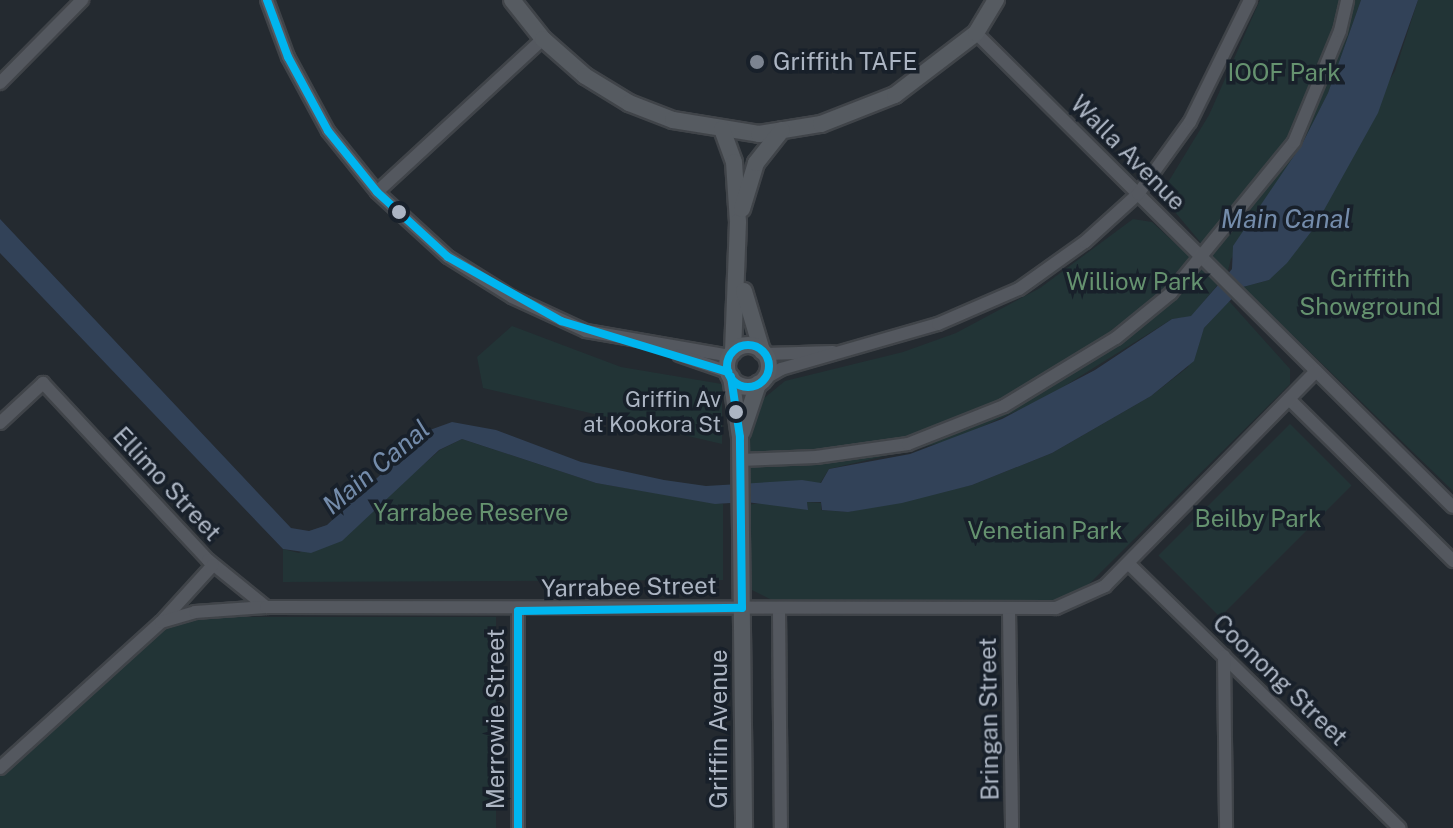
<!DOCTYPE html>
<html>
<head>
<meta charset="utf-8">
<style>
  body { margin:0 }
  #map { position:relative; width:1453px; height:828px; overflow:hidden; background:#242a30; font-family:"Public Sans",sans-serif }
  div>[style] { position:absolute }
  .green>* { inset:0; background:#223436; transform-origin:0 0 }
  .water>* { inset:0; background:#324258 }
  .roads { filter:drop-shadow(2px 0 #404449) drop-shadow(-2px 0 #404449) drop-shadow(0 2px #404449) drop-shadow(0 -2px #404449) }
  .minor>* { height:12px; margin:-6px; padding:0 6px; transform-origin:6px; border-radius:6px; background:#54585f }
  .major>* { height:16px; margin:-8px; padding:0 8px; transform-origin:8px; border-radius:8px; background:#565b61 }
  .major>.ring { margin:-8px; padding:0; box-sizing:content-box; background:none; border:16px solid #565b61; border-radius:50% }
  .bus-1>* { height:8px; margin:-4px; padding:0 4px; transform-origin:4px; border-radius:4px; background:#00b5ef }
  .bus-1>.ring { margin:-4px; padding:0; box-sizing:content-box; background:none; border:8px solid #00b5ef; border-radius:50% }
  .dots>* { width:22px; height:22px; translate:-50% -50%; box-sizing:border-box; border:4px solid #18202a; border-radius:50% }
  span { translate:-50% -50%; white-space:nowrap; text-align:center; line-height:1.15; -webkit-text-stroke:7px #18202a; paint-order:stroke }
  .bus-label { font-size:22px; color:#acb5c3 }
  .right { translate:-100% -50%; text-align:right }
  .poi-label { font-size:24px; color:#acb5c3 }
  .left { translate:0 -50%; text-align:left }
  .park-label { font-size:24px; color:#65926f }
  .street-label { font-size:24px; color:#acb5c3 }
  .water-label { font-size:26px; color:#748cab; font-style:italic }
</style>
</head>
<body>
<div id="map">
  <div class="green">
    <i style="clip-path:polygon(1260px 0,1361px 0,1328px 93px,1302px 144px,1231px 259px,1227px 274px,1170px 206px,1164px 189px,1209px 115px)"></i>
    <i style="clip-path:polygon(1418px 0,1453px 0,1453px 491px,1243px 287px,1269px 280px,1395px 71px)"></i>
    <i style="clip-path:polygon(1133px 219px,1152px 222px,1219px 283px,1191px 317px,1172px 319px,1047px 397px,953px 440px,829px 469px,819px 485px,748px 486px,750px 422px,763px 399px,785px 381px,903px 352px,956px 333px,1040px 288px)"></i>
    <i style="clip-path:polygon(1229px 301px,1290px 369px,1290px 384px,1081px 592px,1049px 602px,780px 604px,748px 588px,746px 505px,779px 501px,808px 509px,807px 502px,821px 503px,821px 510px,848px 512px,972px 485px,1052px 453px,1151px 396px,1188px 367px,1204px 328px)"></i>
    <i style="clip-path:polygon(512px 326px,621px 367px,722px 384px,722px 444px,483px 388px,477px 357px)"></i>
    <i style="left:1290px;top:424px;width:87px;height:186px;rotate:45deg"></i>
    <i style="clip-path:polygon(462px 439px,596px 483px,723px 504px,723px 580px,283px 582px,283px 549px,299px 553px,399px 486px,440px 450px)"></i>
    <i style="clip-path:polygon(202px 617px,496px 617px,496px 828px,0 828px,0 774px,144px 643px,169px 626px)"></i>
  </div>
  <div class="water">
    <i style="clip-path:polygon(1361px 0,1418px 0,1378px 113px,1314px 228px,1287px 263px,1269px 280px,1243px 287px,1204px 328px,1194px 361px,1151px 396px,1052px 453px,972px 485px,902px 503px,848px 512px,822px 510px,821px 502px,807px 502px,808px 510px,746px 502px,715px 504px,596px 483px,462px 439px,439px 450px,342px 541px,311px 553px,283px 549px,0 253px,0 219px,291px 528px,309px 531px,327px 525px,427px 431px,452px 422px,496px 430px,581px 462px,664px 480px,706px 486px,802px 480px,821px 483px,829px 469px,910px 454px,1002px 419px,1095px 370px,1172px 319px,1191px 316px,1232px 269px,1233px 246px,1302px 144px,1328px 93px)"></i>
  </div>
  <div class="roads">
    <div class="minor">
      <i style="left:267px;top:0;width:61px;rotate:69.8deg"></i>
      <i style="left:288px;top:57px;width:84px;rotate:61.6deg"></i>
      <i style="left:328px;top:131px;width:78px;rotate:51.2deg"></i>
      <i style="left:377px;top:192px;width:96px;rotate:42.5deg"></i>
      <i style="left:448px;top:257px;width:75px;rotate:32deg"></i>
      <i style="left:512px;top:297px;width:81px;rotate:24.7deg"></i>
      <i style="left:586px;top:331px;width:146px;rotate:9.8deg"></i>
      <i style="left:976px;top:33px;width:672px;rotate:44.82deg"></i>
      <i style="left:0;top:83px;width:117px;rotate:-45.3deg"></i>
      <i style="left:377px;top:192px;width:226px;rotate:-42.7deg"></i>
      <i style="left:765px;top:354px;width:68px;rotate:-1.7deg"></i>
      <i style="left:679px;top:355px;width:52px;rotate:19.1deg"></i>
      <i style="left:764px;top:379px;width:20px;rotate:-30deg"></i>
      <i style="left:781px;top:369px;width:163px;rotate:-16deg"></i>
      <i style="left:938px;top:324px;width:88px;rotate:-23.4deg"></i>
      <i style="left:1019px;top:289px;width:81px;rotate:-35.5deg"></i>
      <i style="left:1085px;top:242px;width:72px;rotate:-42.2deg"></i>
      <i style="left:1138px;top:194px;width:89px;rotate:-54.2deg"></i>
      <i style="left:1190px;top:122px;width:136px;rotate:-63.8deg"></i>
      <i style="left:1289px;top:399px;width:231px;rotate:44.6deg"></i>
      <i style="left:0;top:423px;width:59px;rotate:-42.9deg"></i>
      <i style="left:43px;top:383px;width:242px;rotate:47deg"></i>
      <i style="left:208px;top:560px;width:75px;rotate:39deg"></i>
      <i style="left:740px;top:460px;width:76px;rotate:-2.3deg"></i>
      <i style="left:816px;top:457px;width:93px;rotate:-8deg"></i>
      <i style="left:908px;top:444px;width:103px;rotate:-21.6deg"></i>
      <i style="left:1004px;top:406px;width:131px;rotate:-31.3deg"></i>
      <i style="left:1116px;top:338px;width:71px;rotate:-39.3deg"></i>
      <i style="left:1171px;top:293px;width:195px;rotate:-50.8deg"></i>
      <i style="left:1294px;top:142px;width:120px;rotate:-67.5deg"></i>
      <i style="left:1340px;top:31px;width:32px;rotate:-77deg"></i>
      <i style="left:1129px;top:564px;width:378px;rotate:44.3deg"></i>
      <i style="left:779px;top:610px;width:218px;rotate:89.5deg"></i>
      <i style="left:1009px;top:610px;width:218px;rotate:89.2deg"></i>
      <i style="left:518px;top:611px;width:217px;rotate:90deg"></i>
      <i style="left:163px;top:620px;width:74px;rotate:-47.7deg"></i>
      <i style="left:1224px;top:656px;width:172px;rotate:89.3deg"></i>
      <i style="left:0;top:768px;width:217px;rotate:-42.2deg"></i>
      <i style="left:161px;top:622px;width:35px;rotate:-16deg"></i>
      <i style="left:195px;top:612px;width:71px;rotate:-4deg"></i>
      <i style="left:266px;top:607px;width:790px;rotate:0.07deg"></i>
      <i style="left:1056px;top:608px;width:54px;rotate:-24.2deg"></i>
      <i style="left:1105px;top:586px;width:301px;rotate:-45.5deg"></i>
    </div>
    <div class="major">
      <i style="left:512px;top:0;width:50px;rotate:51.5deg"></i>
      <i style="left:543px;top:39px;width:56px;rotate:41.4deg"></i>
      <i style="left:585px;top:76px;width:52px;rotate:31.5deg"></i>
      <i style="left:629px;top:103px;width:47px;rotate:21.1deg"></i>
      <i style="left:673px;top:120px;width:87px;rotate:9.2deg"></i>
      <i style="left:759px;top:134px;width:63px;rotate:-9.2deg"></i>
      <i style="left:821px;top:124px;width:79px;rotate:-21.4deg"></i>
      <i style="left:895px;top:95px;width:102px;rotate:-37.4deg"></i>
      <i style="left:976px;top:33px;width:39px;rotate:-59deg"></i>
      <i style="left:722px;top:129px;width:35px;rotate:70deg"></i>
      <i style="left:734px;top:162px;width:60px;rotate:86.2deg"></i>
      <i style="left:738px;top:222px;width:130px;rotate:92.2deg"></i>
      <i style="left:742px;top:209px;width:48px;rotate:-73.1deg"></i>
      <i style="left:756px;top:163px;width:42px;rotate:-51.8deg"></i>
      <i style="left:744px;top:291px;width:63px;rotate:73.3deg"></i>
      <i class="ring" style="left:727px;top:345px;width:26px;height:26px"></i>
      <i style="left:731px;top:377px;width:61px;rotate:81.5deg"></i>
      <i style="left:740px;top:437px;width:391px;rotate:89.4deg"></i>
      <i style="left:742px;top:432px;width:51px;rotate:-71.6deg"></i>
    </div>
  </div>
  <div class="bus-1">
    <i style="left:267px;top:0;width:61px;rotate:69.8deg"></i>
    <i style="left:288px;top:57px;width:84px;rotate:61.6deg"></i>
    <i style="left:328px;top:131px;width:78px;rotate:51.2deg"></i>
    <i style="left:377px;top:192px;width:96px;rotate:42.5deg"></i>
    <i style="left:448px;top:257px;width:130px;rotate:29.5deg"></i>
    <i style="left:561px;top:321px;width:175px;rotate:17deg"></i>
    <i class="ring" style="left:727px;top:345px;width:34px;height:34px"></i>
    <i style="left:518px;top:828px;width:217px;rotate:-90deg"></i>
    <i style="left:518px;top:611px;width:224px;rotate:-0.8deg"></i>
    <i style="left:742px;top:608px;width:171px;rotate:-90.7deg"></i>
    <i style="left:740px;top:437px;width:61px;rotate:-98.5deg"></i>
  </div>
  <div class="dots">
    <i style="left:757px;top:62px;background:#7c8490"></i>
    <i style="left:399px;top:212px;background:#acb5c3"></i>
    <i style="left:736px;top:412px;background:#acb5c3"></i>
  </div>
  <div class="bus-label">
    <span class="right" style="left:721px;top:412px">Griffin Av<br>at Kookora St</span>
  </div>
  <div class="poi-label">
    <span class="left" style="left:773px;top:62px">Griffith TAFE</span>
  </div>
  <div class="park-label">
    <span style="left:1284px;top:73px">IOOF Park</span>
    <span style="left:1370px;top:293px">Griffith<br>Showground</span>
    <span style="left:1135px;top:282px">Williow Park</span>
    <span style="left:471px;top:513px">Yarrabee Reserve</span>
    <span style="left:1258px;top:519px">Beilby Park</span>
    <span style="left:1045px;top:531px">Venetian Park</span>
  </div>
  <div class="street-label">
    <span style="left:1128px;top:153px;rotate:45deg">Walla Avenue</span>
    <span style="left:167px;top:484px;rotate:47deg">Ellimo Street</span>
    <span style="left:629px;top:587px;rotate:-1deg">Yarrabee Street</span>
    <span style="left:1280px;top:680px;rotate:44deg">Coonong Street</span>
    <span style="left:496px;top:719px;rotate:-90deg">Merrowie Street</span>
    <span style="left:989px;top:719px;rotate:-91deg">Bringan Street</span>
    <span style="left:719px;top:729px;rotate:-90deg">Griffin Avenue</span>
  </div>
  <div class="water-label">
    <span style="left:1286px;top:219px">Main Canal</span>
    <span style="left:376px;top:467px;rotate:-40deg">Main Canal</span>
  </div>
</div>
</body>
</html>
